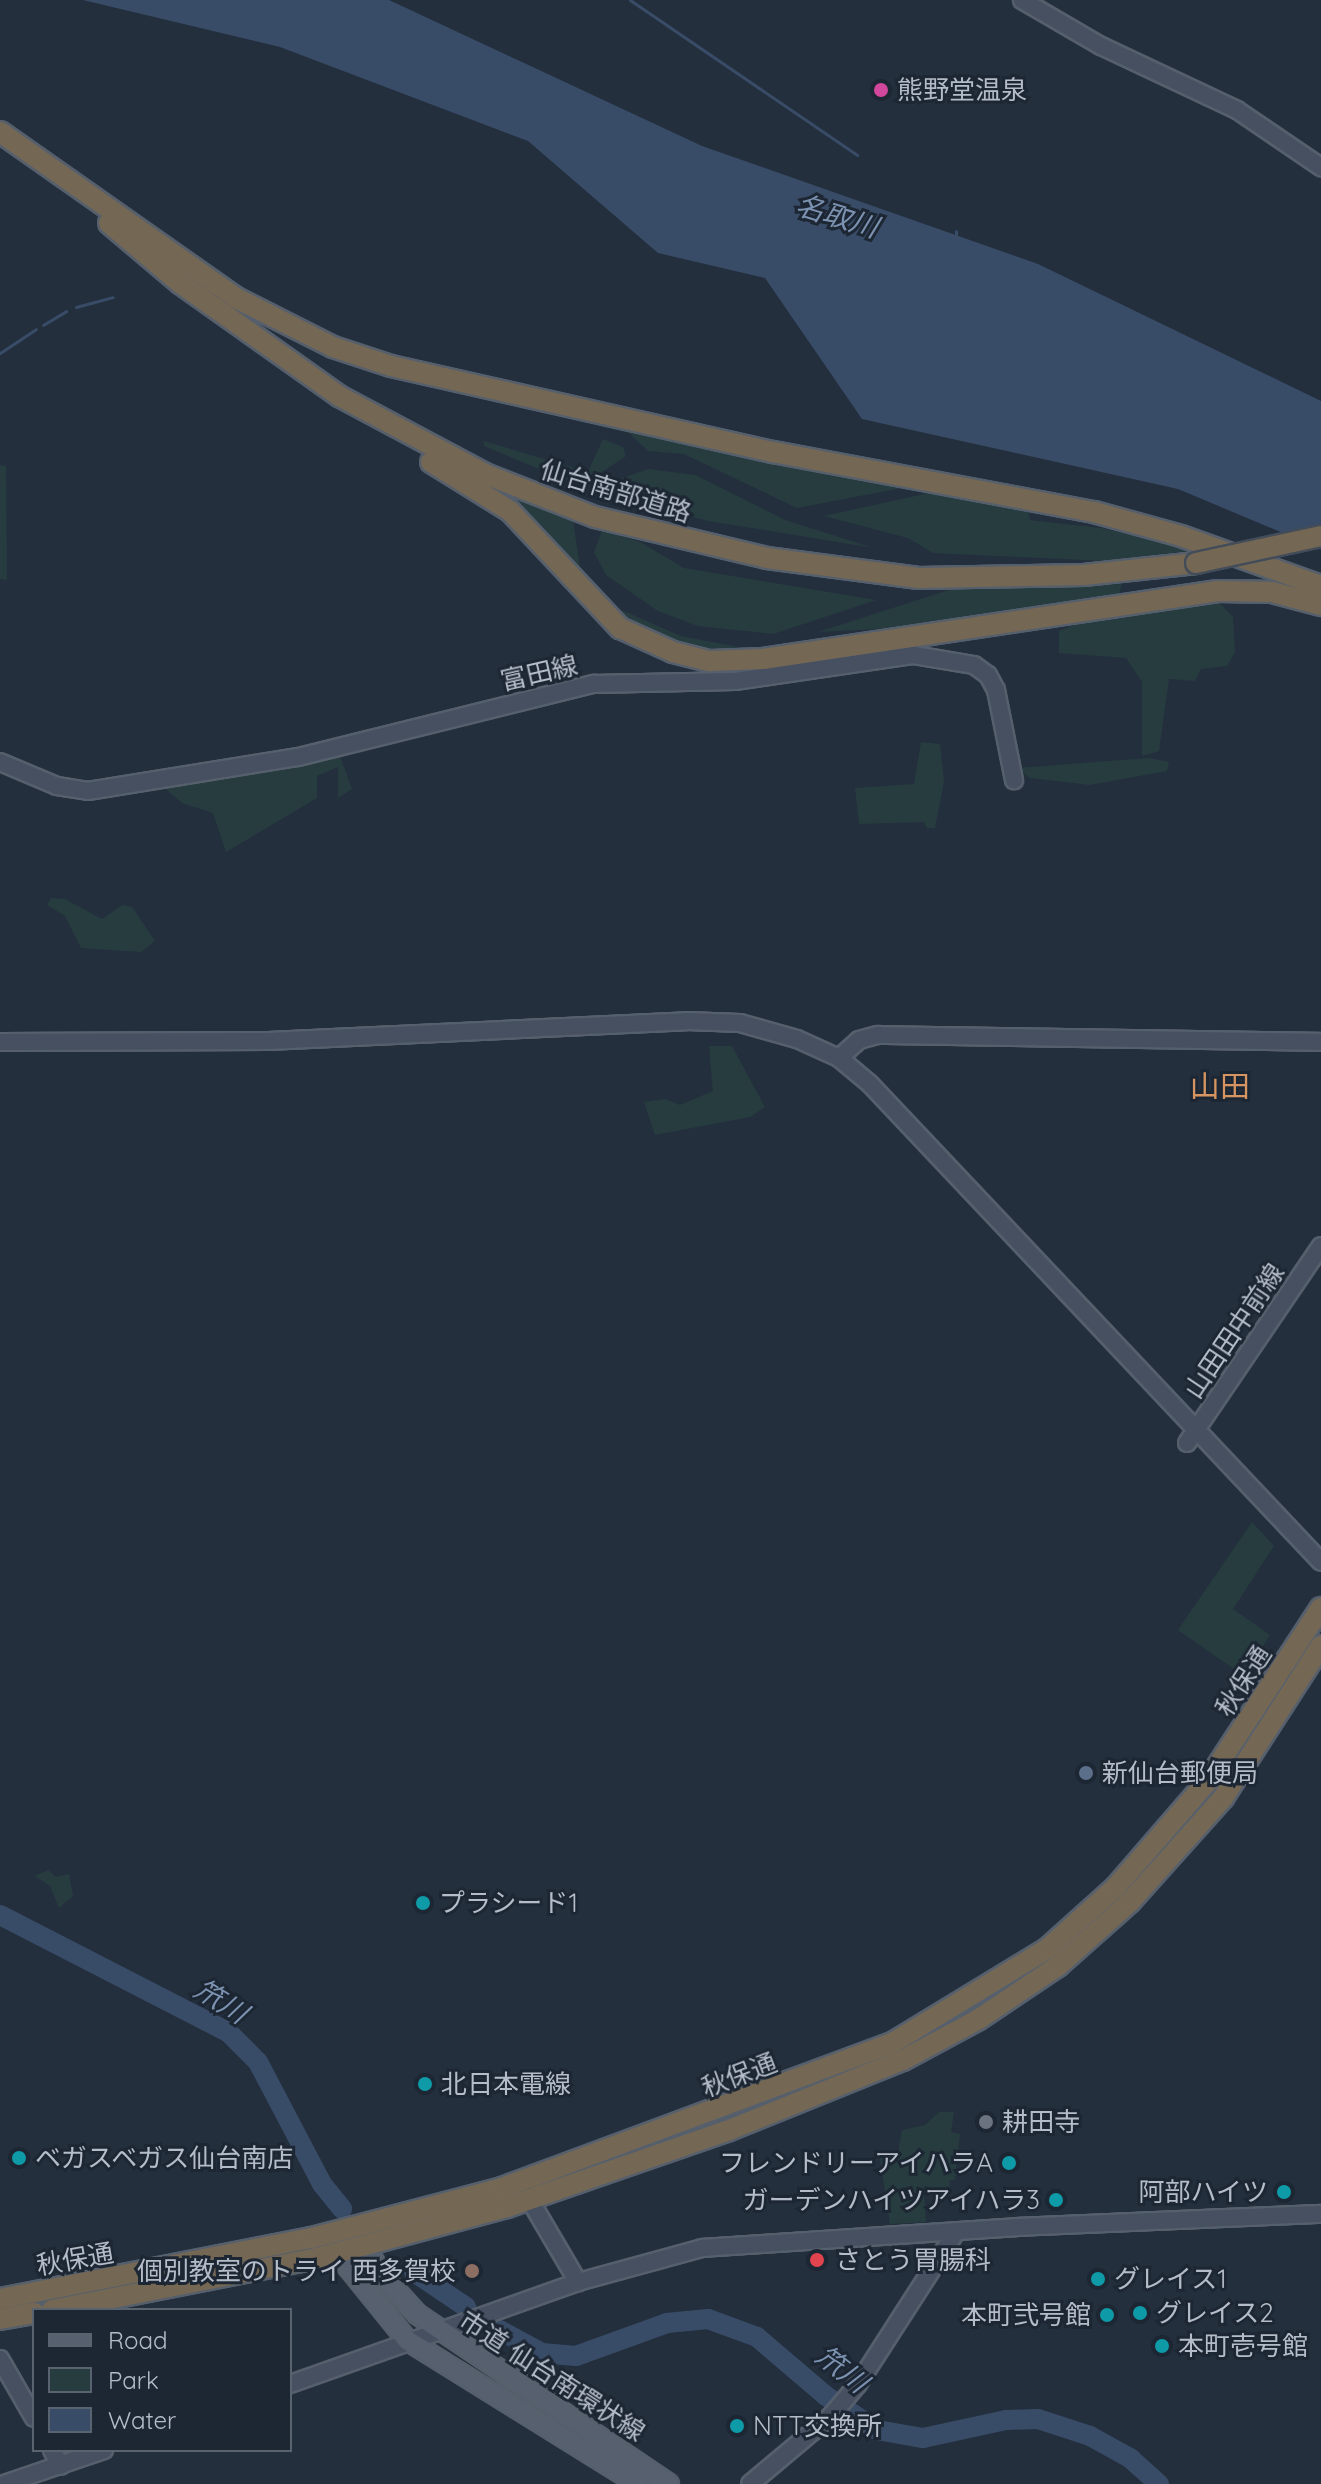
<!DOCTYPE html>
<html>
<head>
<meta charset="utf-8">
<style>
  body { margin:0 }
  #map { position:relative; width:1321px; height:2484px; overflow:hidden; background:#242f3e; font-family:Quicksand,"Noto Sans JP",sans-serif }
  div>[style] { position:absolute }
  .green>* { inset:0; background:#263c3f }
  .water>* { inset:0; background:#394c67 }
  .stream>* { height:3px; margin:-1.5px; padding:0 1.5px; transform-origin:1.5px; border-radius:1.5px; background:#394c67 }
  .river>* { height:20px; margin:-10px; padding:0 10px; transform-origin:10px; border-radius:10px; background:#394c67 }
  .roads { filter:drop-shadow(2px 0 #565f6c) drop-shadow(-2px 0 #565f6c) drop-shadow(0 2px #565f6c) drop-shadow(0 -2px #565f6c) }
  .secondary>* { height:16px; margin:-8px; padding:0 8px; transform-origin:8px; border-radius:8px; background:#465061 }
  .primary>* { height:18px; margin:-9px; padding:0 9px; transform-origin:9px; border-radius:9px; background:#56606e }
  .highway>* { height:20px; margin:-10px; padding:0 10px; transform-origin:10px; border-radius:10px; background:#746855 }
  .bridges { filter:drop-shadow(2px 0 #434c59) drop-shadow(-2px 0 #434c59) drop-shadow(0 2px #434c59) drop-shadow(0 -2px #434c59) }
  .highway-bridge>* { height:20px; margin:-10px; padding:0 10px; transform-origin:10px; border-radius:10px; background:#746855 }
  .dots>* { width:22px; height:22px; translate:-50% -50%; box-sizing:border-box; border:4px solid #1d2633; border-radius:50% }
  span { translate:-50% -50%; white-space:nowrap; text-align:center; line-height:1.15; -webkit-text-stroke:6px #1d2633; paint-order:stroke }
  .poi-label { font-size:26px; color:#b4bcc9 }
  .left { translate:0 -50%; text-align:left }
  .right { translate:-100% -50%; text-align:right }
  .street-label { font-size:26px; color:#b4bcc9 }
  .water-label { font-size:28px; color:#7c92b1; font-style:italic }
  .quarter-label { font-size:30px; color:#d59563 }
  .legend { position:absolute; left:32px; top:2308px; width:260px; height:144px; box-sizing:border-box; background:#1d2633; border:2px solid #59626f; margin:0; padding:10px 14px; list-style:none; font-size:24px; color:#b4bcc9 }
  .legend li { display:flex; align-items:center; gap:16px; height:40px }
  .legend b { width:40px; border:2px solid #59626f }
</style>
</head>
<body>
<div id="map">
  <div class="green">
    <i style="clip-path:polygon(416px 377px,902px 488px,797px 508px,684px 454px,648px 451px,629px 433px,421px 384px)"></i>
    <i style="clip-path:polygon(603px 439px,623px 447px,626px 456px,581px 486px,484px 446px,484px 441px,588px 472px)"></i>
    <i style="clip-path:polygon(0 465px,6px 466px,7px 580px,0 579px)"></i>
    <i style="clip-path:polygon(648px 469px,695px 475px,785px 520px,874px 548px,708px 521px,613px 495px,620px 479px)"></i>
    <i style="clip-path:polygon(938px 491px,1027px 507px,1030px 520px,1101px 528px,1197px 550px,1105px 561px,933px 553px,908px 538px,824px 516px)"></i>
    <i style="clip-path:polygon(512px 496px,573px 520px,581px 574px,612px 606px,681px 636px,754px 650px,682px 647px,632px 627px,591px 593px)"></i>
    <i style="clip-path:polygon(602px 530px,640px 542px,684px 568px,876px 600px,773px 634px,698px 626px,658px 611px,606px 575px,594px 552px)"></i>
    <i style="clip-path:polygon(1122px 584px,1119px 594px,897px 628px,818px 632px,955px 588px)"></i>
    <i style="clip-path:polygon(1220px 603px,1233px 617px,1235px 652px,1227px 666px,1201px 669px,1195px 681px,1169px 679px,1159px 751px,1142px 756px,1142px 682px,1126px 658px,1059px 653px,1059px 631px,1089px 619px)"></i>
    <i style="clip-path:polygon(921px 742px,940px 744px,944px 781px,935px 828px,927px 828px,924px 822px,859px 824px,855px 788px,914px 784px)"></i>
    <i style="clip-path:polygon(340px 756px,352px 789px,338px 798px,338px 767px,317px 776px,317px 798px,226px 852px,213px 813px,182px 803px,165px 788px)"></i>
    <i style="clip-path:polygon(1149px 758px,1169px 762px,1167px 771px,1090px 785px,1030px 778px,1017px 768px)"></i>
    <i style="clip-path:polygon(51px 898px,65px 899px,102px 919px,122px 905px,132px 907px,155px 941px,141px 952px,81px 948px,65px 916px,47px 905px)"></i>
    <i style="clip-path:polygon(709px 1046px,732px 1046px,765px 1107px,750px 1117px,655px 1135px,644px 1102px,665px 1099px,680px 1105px,713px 1091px)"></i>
    <i style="clip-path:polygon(1252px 1522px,1274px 1546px,1233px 1609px,1270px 1635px,1244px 1676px,1178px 1630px)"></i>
    <i style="clip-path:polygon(48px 1870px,56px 1877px,69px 1874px,73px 1896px,59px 1908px,50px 1886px,35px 1876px)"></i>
    <i style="clip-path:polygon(939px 2112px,954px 2112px,951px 2132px,960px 2134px,955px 2180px,950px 2180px,949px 2194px,924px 2190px,926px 2222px,890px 2224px,879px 2152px,898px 2153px,902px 2130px,925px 2125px)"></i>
  </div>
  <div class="water">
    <i style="clip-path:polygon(83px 0,389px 0,702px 146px,1038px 264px,1321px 401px,1321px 549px,1178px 489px,862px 419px,765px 278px,658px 253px,528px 141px,280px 47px)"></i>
  </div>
  <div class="stream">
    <i style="left:630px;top:0;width:275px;rotate:34.3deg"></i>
    <i style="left:956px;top:231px;width:11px;rotate:90deg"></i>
    <i style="left:76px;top:307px;width:38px;rotate:-15deg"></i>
    <i style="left:43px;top:325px;width:27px;rotate:-31deg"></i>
    <i style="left:0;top:353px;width:43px;rotate:-33.7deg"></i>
  </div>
  <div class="river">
    <i style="left:0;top:1915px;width:256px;rotate:27.2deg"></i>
    <i style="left:228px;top:2032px;width:42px;rotate:45deg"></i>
    <i style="left:258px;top:2062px;width:138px;rotate:62.3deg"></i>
    <i style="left:322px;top:2184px;width:32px;rotate:51deg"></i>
    <i style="left:414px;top:2272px;width:63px;rotate:33.9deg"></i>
    <i style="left:492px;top:2326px;width:57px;rotate:28.4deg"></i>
    <i style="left:542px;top:2353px;width:34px;rotate:5deg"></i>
    <i style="left:576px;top:2356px;width:97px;rotate:-19.9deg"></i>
    <i style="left:667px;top:2323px;width:41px;rotate:-5.6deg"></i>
    <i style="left:708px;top:2319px;width:52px;rotate:20.2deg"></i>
    <i style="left:757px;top:2337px;width:91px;rotate:40.5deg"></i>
    <i style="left:826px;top:2396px;width:61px;rotate:33.7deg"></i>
    <i style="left:877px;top:2430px;width:47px;rotate:9.9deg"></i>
    <i style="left:923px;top:2438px;width:85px;rotate:-12.2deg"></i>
    <i style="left:1006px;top:2420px;width:32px;rotate:-2deg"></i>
    <i style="left:1038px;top:2419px;width:55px;rotate:18.1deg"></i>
    <i style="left:1090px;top:2436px;width:46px;rotate:28.8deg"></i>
    <i style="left:1130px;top:2458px;width:39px;rotate:42deg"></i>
  </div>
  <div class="roads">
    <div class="secondary">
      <i style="left:1022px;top:0;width:91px;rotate:30.2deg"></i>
      <i style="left:1101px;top:46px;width:150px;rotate:25.2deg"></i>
      <i style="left:1237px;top:110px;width:102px;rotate:34.2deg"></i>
      <i style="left:0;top:762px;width:62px;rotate:22.8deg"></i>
      <i style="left:57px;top:786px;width:31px;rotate:9deg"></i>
      <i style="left:88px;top:791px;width:213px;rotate:-9.2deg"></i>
      <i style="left:298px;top:757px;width:305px;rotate:-13.9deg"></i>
      <i style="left:594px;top:684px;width:141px;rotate:-1.2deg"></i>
      <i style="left:735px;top:681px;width:181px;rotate:-8.3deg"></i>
      <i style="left:914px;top:655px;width:61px;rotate:9.5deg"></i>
      <i style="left:974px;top:665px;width:17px;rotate:36deg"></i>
      <i style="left:988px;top:675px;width:17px;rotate:62deg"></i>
      <i style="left:996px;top:690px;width:92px;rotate:78.7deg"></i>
      <i style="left:0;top:1042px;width:268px;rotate:-0.2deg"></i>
      <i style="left:268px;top:1041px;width:419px;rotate:-2.7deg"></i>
      <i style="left:687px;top:1021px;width:53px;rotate:2.2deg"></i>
      <i style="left:740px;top:1023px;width:59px;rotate:15.7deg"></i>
      <i style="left:797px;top:1039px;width:46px;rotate:24.3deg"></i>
      <i style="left:839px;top:1058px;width:40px;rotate:40deg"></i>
      <i style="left:870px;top:1084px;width:657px;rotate:46.66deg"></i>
      <i style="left:839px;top:1058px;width:27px;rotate:-42deg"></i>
      <i style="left:859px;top:1040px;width:20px;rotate:-15deg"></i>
      <i style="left:878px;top:1035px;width:443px;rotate:0.9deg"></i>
      <i style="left:1187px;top:1443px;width:238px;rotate:-55.8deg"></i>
      <i style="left:524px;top:2190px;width:107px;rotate:59.6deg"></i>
      <i style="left:0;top:2359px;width:68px;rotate:60deg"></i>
      <i style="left:290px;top:2384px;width:306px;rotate:-19.5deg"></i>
      <i style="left:578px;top:2282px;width:129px;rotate:-15.3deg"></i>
      <i style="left:702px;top:2248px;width:317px;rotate:-3.8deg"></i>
      <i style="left:1018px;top:2227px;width:303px;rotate:-2.5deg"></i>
      <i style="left:52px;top:2450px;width:18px;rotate:61deg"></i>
      <i style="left:4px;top:2484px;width:106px;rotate:-18.8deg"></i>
      <i style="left:750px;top:2484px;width:106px;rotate:-40deg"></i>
      <i style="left:831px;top:2416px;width:42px;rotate:-49.8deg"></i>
      <i style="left:858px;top:2384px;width:181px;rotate:-57.2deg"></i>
    </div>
    <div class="primary">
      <i style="left:360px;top:2234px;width:44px;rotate:62.9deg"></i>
      <i style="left:380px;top:2273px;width:55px;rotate:47.9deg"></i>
      <i style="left:417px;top:2314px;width:304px;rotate:34deg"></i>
      <i style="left:338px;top:2238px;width:31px;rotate:71deg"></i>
      <i style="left:348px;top:2267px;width:94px;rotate:51.1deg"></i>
      <i style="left:407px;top:2340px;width:272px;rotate:31.9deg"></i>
    </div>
    <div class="highway">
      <i style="left:0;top:132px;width:289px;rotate:35.1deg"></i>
      <i style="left:236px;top:298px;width:109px;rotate:26.8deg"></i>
      <i style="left:333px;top:347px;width:61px;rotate:18.1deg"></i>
      <i style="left:391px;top:366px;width:392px;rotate:12.7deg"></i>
      <i style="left:773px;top:452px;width:327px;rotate:10.6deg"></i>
      <i style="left:1094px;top:512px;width:90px;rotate:15.4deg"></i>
      <i style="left:1181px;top:536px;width:149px;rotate:19.7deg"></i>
      <i style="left:109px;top:223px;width:93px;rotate:40.2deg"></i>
      <i style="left:180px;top:283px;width:195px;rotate:35.4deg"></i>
      <i style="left:339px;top:396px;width:166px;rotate:28.1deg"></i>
      <i style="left:485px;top:474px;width:118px;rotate:21.4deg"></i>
      <i style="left:595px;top:517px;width:177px;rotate:13.4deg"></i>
      <i style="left:767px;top:558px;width:153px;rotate:7.5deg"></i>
      <i style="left:919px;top:578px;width:165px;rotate:-1deg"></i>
      <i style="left:1084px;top:575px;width:113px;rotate:-6.1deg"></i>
      <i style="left:431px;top:462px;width:93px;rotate:31.8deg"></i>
      <i style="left:510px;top:511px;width:161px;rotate:46.8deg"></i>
      <i style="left:620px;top:628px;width:58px;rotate:24.4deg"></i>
      <i style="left:673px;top:652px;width:38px;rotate:14deg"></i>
      <i style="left:710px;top:661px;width:53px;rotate:-2.2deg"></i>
      <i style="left:763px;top:659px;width:460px;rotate:-8.5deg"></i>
      <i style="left:1218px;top:591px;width:54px;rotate:1.1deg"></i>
      <i style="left:1272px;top:592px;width:51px;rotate:14.9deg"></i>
      <i style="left:0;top:2299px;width:318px;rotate:-11.1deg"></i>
      <i style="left:312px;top:2238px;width:196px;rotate:-14.7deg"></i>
      <i style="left:502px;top:2188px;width:418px;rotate:-20.4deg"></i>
      <i style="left:894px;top:2042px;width:179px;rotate:-31.3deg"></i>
      <i style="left:1047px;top:1949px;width:93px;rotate:-41.9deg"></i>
      <i style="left:1116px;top:1887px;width:139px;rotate:-49.1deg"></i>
      <i style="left:1207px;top:1782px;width:208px;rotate:-56.8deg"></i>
      <i style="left:52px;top:2310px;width:270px;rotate:-11.1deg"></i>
      <i style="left:317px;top:2258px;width:197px;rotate:-15deg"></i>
      <i style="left:507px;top:2207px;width:233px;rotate:-19.1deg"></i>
      <i style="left:727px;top:2131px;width:190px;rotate:-22deg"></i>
      <i style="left:903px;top:2060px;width:86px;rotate:-28.3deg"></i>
      <i style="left:979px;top:2019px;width:95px;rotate:-33.9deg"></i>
      <i style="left:1058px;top:1966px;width:96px;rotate:-41.6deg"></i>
      <i style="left:1130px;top:1902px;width:140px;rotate:-48.2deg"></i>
      <i style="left:1223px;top:1798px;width:181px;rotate:-57.2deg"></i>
      <i style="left:0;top:2319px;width:35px;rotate:-10deg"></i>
    </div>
  </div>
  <div class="bridges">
    <div class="highway-bridge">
      <i style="left:1196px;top:563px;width:128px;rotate:-12.2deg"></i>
    </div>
  </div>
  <div class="dots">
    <i style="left:881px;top:90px;background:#d1479c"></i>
    <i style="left:1086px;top:1773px;background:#5c6f8a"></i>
    <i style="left:423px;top:1903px;background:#0f9aa8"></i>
    <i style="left:425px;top:2084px;background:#0f9aa8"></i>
    <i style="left:986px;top:2122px;background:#6b7280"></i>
    <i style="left:19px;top:2158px;background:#0f9aa8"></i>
    <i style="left:1009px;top:2163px;background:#0f9aa8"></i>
    <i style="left:1284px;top:2192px;background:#0f9aa8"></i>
    <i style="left:1056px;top:2200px;background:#0f9aa8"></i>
    <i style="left:817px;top:2260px;background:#e0444e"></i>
    <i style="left:472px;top:2271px;background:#8d6e63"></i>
    <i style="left:1098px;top:2279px;background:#0f9aa8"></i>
    <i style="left:1140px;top:2313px;background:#0f9aa8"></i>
    <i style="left:1107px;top:2315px;background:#0f9aa8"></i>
    <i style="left:1162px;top:2346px;background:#0f9aa8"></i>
    <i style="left:737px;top:2426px;background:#0f9aa8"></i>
  </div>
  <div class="poi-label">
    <span class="left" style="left:897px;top:90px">熊野堂温泉</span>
    <span class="left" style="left:1102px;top:1773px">新仙台郵便局</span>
    <span class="left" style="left:439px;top:1903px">プラシード1</span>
    <span class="left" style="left:441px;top:2084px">北日本電線</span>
    <span class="left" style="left:1002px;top:2122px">耕田寺</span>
    <span class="left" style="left:35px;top:2158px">ベガスベガス仙台南店</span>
    <span class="right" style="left:993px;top:2163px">フレンドリーアイハラA</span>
    <span class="right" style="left:1268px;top:2192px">阿部ハイツ</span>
    <span class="right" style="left:1040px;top:2200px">ガーデンハイツアイハラ3</span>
    <span class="left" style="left:835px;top:2260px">さとう胃腸科</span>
    <span class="right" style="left:456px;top:2271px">個別教室のトライ 西多賀校</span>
    <span class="left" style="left:1114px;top:2279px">グレイス1</span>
    <span class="left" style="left:1156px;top:2313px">グレイス2</span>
    <span class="right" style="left:1091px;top:2315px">本町弐号館</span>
    <span class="left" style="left:1178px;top:2346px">本町壱号館</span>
    <span class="left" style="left:753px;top:2426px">NTT交換所</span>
  </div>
  <div class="street-label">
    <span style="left:616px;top:491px;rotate:17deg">仙台南部道路</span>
    <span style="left:539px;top:673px;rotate:-13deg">富田線</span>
    <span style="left:1234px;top:1331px;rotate:-56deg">山田田中前線</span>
    <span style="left:1243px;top:1681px;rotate:-57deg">秋保通</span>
    <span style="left:739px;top:2075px;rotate:-21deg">秋保通</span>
    <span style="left:75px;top:2259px;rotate:-10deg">秋保通</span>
    <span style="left:552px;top:2376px;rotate:33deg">市道 仙台南環状線</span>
  </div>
  <div class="water-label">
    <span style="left:837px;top:216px;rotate:17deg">名取川</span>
    <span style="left:221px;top:2001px;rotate:32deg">笊川</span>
    <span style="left:842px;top:2369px;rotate:38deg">笊川</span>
  </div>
  <div class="quarter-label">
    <span style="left:1220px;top:1086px">山田</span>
  </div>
  <ul class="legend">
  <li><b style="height:10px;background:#56606e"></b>Road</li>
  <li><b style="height:22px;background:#263c3f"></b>Park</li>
  <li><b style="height:22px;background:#394c67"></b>Water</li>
  </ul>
</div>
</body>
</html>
